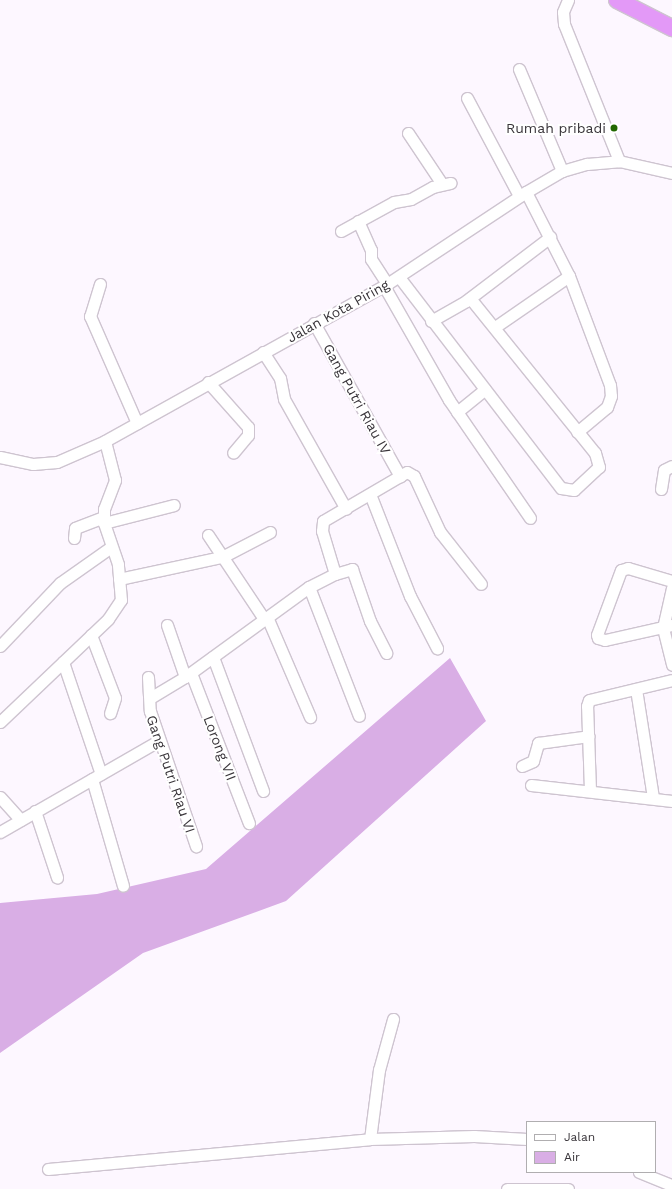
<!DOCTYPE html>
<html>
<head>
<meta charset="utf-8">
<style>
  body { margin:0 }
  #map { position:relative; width:672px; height:1189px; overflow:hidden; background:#fdf7ff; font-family:"Work Sans",sans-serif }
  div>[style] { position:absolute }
  .water>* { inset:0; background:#d9aee5 }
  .roads { filter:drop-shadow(1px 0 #cec4d0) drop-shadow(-1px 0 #cec4d0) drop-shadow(0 1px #cec4d0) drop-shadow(0 -1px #cec4d0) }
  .minor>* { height:11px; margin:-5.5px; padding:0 5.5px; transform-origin:5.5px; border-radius:5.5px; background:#fff }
  .highway>* { height:16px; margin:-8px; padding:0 8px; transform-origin:8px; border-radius:8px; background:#e399f7 }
  .dots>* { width:11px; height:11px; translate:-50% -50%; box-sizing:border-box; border:2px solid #fff; border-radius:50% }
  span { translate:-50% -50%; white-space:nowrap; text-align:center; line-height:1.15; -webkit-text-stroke:4px #fff; paint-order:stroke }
  .poi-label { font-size:14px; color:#39353a }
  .right { translate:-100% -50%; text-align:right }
  .street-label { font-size:14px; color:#39353a }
  .legend { position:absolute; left:526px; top:1121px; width:130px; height:52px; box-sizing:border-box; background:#fff; border:1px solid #b0aeb0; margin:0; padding:5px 7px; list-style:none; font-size:12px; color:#39353a }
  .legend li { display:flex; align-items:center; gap:8px; height:20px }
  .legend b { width:20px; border:1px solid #b0aeb0 }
</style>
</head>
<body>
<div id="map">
  <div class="water">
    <i style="clip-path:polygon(450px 658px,486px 721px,286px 901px,143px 953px,0 1053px,0 903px,97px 894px,206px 869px)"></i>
  </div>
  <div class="roads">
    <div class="minor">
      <i style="left:568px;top:0;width:13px;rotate:113deg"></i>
      <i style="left:563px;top:12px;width:12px;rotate:85deg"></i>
      <i style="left:564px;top:24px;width:148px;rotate:68.1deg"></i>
      <i style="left:519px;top:69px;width:111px;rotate:67.1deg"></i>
      <i style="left:467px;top:98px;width:111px;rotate:62deg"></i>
      <i style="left:408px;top:133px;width:61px;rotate:56.3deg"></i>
      <i style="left:526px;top:192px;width:94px;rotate:62.9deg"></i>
      <i style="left:569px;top:276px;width:116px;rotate:69.4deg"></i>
      <i style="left:610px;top:385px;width:11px;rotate:85deg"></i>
      <i style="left:611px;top:396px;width:12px;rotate:110deg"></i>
      <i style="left:607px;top:407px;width:39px;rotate:140deg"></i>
      <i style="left:358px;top:221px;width:32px;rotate:66deg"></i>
      <i style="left:371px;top:250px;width:9px;rotate:90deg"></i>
      <i style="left:371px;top:259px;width:30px;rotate:57deg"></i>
      <i style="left:341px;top:231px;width:60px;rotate:-28.7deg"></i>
      <i style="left:394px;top:202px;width:17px;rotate:-10deg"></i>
      <i style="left:411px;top:199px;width:25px;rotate:-29deg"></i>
      <i style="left:433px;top:187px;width:18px;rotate:-13deg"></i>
      <i style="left:399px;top:277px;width:266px;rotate:52.5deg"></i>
      <i style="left:561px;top:488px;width:13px;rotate:9deg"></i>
      <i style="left:574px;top:490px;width:34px;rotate:-43deg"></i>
      <i style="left:599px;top:467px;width:15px;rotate:-106deg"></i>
      <i style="left:595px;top:453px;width:199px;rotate:-128.9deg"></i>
      <i style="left:100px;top:284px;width:34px;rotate:107deg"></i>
      <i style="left:90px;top:316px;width:117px;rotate:66.3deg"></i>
      <i style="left:384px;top:286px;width:131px;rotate:60.3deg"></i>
      <i style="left:449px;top:400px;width:143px;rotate:55.5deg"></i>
      <i style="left:431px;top:321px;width:40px;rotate:-29.7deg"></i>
      <i style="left:466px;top:301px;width:106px;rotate:-37.3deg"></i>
      <i style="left:314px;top:323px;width:176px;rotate:60.7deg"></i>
      <i style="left:495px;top:327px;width:90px;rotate:-34.6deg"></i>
      <i style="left:263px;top:352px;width:31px;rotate:57deg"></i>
      <i style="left:280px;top:378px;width:21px;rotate:79deg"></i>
      <i style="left:284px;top:399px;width:126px;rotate:60.6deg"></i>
      <i style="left:208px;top:382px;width:60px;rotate:48.4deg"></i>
      <i style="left:248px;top:427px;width:8px;rotate:90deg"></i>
      <i style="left:248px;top:435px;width:23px;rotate:130deg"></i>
      <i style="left:457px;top:412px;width:36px;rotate:-39deg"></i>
      <i style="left:0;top:457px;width:34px;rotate:12deg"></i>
      <i style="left:33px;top:464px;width:24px;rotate:-5deg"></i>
      <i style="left:57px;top:462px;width:52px;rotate:-23.6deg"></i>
      <i style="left:105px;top:441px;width:323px;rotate:-29.1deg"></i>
      <i style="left:387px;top:284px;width:167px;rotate:-33.5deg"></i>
      <i style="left:526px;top:192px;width:42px;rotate:-30.3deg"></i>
      <i style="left:562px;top:171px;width:26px;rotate:-16deg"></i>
      <i style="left:587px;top:164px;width:32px;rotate:-5deg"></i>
      <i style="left:619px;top:161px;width:54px;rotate:12.8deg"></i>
      <i style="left:661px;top:489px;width:19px;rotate:-81deg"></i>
      <i style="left:664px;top:470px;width:9px;rotate:-27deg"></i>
      <i style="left:370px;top:494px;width:110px;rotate:68.6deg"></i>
      <i style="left:410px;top:596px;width:59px;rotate:62.6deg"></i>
      <i style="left:104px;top:523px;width:72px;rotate:-14.4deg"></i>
      <i style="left:208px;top:535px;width:101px;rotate:56.3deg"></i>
      <i style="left:74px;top:538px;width:10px;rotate:-84deg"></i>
      <i style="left:75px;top:528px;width:30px;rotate:-21deg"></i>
      <i style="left:335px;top:574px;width:18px;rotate:-16deg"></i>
      <i style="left:352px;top:569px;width:55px;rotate:70.9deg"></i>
      <i style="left:370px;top:621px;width:36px;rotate:63deg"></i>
      <i style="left:119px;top:579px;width:105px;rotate:-12.1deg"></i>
      <i style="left:222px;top:557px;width:54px;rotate:-27.5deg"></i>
      <i style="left:672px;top:581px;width:46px;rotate:-163.5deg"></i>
      <i style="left:628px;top:568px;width:7px;rotate:164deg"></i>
      <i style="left:621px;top:570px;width:69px;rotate:110.3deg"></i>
      <i style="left:597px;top:635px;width:3px;rotate:72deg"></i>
      <i style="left:598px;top:638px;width:7px;rotate:16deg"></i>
      <i style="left:605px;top:640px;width:69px;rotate:-12.6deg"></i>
      <i style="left:309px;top:587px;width:138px;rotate:68.8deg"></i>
      <i style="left:672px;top:588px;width:41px;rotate:102.7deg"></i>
      <i style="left:663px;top:628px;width:38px;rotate:76deg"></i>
      <i style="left:267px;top:617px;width:109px;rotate:66.7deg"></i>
      <i style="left:167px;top:625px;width:55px;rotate:70.9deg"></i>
      <i style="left:91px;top:635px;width:67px;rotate:69.1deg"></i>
      <i style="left:115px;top:698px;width:16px;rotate:108deg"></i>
      <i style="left:0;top:646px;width:87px;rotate:-46.4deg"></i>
      <i style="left:60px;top:583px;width:62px;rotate:-35.2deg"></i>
      <i style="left:213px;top:657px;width:143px;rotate:69.5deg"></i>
      <i style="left:63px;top:662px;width:118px;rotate:71.3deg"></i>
      <i style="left:191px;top:673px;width:161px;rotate:68.9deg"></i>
      <i style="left:148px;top:677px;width:34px;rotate:87deg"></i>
      <i style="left:150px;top:711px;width:143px;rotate:71.2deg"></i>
      <i style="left:636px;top:689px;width:110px;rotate:81.1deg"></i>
      <i style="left:150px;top:698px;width:41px;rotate:-31deg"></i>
      <i style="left:185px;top:677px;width:153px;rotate:-36deg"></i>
      <i style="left:309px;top:587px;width:29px;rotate:-27deg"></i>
      <i style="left:335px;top:574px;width:45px;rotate:-106.8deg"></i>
      <i style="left:322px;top:531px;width:10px;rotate:-84deg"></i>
      <i style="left:323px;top:521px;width:97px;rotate:-30.3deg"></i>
      <i style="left:407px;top:472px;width:8px;rotate:30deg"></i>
      <i style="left:414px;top:476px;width:62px;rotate:65.1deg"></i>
      <i style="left:440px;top:532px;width:66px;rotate:51.7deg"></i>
      <i style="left:0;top:722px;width:149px;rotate:-43.6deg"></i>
      <i style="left:108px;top:619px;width:23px;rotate:-56deg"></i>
      <i style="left:121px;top:600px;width:36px;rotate:-95deg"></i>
      <i style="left:118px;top:564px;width:43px;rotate:-108.9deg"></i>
      <i style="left:104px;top:523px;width:14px;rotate:-90deg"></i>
      <i style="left:104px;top:509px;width:31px;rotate:-69deg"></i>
      <i style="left:115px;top:480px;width:40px;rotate:-104.4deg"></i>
      <i style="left:522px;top:766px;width:12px;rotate:-24deg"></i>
      <i style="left:533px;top:761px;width:19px;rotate:-74deg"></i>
      <i style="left:538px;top:743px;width:51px;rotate:-7.8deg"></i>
      <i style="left:92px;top:779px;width:111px;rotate:73.8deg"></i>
      <i style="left:531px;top:785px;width:142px;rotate:6.5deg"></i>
      <i style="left:590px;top:790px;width:84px;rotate:-92deg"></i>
      <i style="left:587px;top:706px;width:6px;rotate:-72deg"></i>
      <i style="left:589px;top:700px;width:85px;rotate:-13.5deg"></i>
      <i style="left:0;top:797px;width:31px;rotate:48deg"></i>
      <i style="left:35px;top:811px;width:70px;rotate:71.6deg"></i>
      <i style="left:0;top:832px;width:182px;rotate:-29.9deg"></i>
      <i style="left:370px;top:1139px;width:70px;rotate:-82.6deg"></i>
      <i style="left:379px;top:1070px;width:53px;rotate:-74.6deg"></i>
      <i style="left:48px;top:1169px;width:323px;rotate:-5.3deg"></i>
      <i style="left:370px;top:1139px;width:104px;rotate:-1.7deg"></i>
      <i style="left:474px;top:1136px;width:53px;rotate:3.2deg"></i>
      <i style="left:639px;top:1172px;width:35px;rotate:22deg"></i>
      <i style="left:507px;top:1189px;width:61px"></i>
    </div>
    <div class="highway">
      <i style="left:617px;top:0;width:62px;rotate:27deg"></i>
    </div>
  </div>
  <div class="dots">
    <i style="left:614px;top:128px;background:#216700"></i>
  </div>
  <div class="poi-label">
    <span class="right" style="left:606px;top:128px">Rumah pribadi</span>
  </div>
  <div class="street-label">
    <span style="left:338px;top:311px;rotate:-29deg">Jalan Kota Piring</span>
    <span style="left:357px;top:399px;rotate:61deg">Gang Putri Riau IV</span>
    <span style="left:220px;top:748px;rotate:69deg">Lorong VII</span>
    <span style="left:171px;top:774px;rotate:71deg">Gang Putri Riau VI</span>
  </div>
  <ul class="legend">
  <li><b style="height:5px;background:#fff"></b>Jalan</li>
  <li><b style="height:11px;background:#d9aee5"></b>Air</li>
  </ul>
</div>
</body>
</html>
